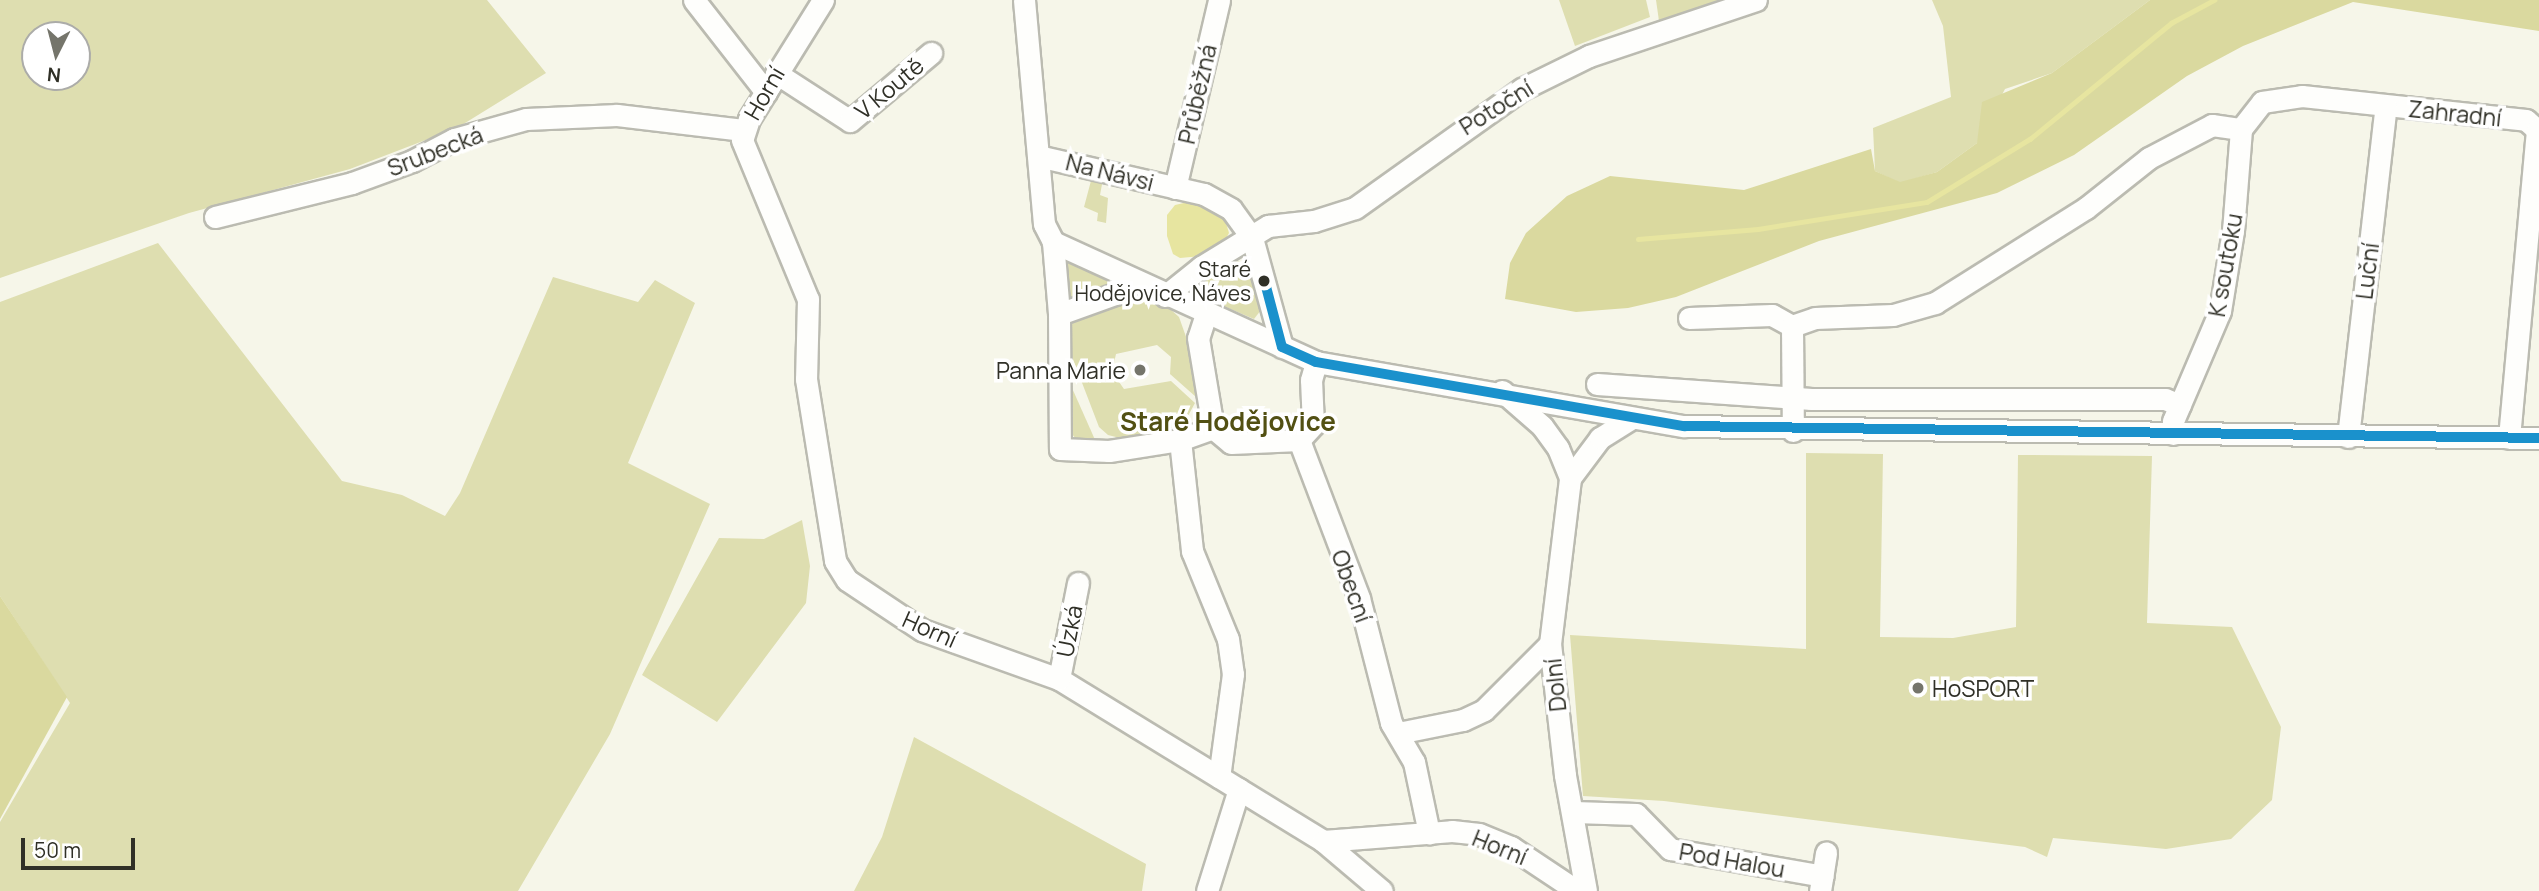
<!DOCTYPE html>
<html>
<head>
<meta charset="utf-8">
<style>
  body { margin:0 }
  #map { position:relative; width:2539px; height:891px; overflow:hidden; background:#f6f6e9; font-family:Manrope,sans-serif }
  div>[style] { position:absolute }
  .green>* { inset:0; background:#dedeb0 }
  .forest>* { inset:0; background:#dad99f }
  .water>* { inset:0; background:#e7e5a0 }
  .stream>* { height:4.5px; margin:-2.25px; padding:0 2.25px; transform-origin:2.25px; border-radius:2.25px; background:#e7e5a0 }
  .roads { filter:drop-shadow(2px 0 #bbbbb1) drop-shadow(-2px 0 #bbbbb1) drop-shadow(0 2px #bbbbb1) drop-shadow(0 -2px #bbbbb1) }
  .minor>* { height:21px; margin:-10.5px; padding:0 10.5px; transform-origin:10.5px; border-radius:10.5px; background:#fefefc }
  .bus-1>* { height:10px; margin:-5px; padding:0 5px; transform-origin:5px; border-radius:5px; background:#1a91cc }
  .dots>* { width:19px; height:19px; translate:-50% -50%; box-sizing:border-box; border:4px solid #fff; border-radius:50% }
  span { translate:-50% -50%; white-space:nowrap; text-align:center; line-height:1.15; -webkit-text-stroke:7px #fff; paint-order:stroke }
  .bus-label { font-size:21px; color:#303027 }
  .right { translate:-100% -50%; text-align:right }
  .street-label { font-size:23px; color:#303027 }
  .poi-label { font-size:23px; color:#303027 }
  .left { translate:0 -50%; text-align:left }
  .quarter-label { font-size:26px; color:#525013; font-weight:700 }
  .north { position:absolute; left:21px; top:21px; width:70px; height:70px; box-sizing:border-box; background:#fff; border:2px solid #acaca9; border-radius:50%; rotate:186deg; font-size:19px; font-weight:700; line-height:28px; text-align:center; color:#303027 }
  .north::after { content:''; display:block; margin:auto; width:24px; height:32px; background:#75756b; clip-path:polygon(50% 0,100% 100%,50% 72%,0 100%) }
  .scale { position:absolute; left:21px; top:838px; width:114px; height:32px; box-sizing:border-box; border:4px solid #303027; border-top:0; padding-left:9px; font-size:21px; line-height:24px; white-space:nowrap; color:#303027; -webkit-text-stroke:5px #fff; paint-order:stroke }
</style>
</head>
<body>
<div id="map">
  <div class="green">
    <i style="clip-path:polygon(evenodd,0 0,487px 0,546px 73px,457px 128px,350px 169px,189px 213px,0 278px,0 0,35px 35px,77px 35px,77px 77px,35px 77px,35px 35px)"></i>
    <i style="clip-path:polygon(1559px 0,1646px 0,1650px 17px,1575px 46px)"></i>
    <i style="clip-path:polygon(1656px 0,1719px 0,1659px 21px)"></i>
    <i style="clip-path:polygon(1932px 0,2150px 0,2052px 73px,2005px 89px,1977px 143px,1937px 172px,1900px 183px,1875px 171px,1873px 128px,1951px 97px,1943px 26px)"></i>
    <i style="clip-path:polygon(1092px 177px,1103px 179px,1100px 195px,1108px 198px,1106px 223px,1097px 221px,1098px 213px,1084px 207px)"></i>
    <i style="clip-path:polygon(158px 243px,342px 481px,402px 495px,445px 516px,460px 493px,553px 277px,638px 302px,655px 280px,695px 303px,628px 463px,710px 504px,610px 734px,518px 891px,0 891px,0 822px,70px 703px,0 596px,0 302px)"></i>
    <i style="clip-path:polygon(1065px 254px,1111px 282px,1113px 285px,1067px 300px,1061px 255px)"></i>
    <i style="clip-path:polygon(1236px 260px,1250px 266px,1261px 310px,1254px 319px,1195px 294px,1194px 284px,1200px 275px)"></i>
    <i style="clip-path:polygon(1126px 298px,1169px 308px,1179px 317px,1190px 348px,1196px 397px,1170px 374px,1171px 357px,1157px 345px,1116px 354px,1112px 372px,1124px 389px,1171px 381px,1195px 403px,1183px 425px,1128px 440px,1108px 435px,1099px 427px,1066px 341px,1074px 319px)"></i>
    <i style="clip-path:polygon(1068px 379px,1096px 442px,1077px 440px,1071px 433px,1066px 419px)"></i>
    <i style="clip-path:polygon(1806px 453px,1883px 454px,1880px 637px,1953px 638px,2016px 627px,2018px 455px,2152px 456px,2147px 623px,2232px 627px,2281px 727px,2272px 800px,2231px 839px,2166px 849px,2053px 838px,2047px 857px,2025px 847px,1664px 801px,1583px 796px,1570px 635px,1806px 649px)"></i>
    <i style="clip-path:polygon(802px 520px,810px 566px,806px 603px,717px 722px,642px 675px,719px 538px,764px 539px)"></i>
    <i style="clip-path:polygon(914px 737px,1146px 864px,1142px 891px,854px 891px,882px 837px)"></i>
  </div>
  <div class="forest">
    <i style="clip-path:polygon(2150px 0,2539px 0,2539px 31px,2353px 2px,2243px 46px,2187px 76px,2074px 155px,1997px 193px,1819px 241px,1676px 297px,1628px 308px,1576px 312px,1505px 299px,1510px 263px,1526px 233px,1567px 196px,1610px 176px,1744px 190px,1871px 149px,1875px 171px,1900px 182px,1937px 172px,1977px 143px,1982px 102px,2052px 73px)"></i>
    <i style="clip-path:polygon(0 596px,67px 697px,0 819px)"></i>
  </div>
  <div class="water">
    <i style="clip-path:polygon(1193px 201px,1216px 208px,1224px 216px,1229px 233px,1222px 246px,1202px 256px,1180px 258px,1173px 254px,1167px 236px,1167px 215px,1175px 205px)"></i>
  </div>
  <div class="stream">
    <i style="left:1638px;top:239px;width:120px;rotate:-4.8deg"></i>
    <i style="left:1758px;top:229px;width:171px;rotate:-9.1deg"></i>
    <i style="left:1927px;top:202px;width:121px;rotate:-31.5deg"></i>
    <i style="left:2030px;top:139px;width:183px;rotate:-39.4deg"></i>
    <i style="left:2171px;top:23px;width:49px;rotate:-28.1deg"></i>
  </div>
  <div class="roads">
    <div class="minor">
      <i style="left:694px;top:0;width:117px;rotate:52deg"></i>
      <i style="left:823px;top:0;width:140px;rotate:121.9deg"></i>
      <i style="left:749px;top:119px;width:22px;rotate:108deg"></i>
      <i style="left:742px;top:140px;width:172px;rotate:67.5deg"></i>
      <i style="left:808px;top:299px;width:80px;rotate:91.4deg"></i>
      <i style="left:806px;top:379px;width:184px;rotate:80.9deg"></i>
      <i style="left:835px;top:561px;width:22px;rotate:58deg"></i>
      <i style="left:847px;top:580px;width:90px;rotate:33.7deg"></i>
      <i style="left:922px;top:630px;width:145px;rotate:19.7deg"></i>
      <i style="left:1059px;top:679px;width:310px;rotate:31.5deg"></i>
      <i style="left:1323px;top:841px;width:129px;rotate:-4.4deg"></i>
      <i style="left:1452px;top:831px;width:27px;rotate:6deg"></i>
      <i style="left:1479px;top:834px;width:35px;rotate:22deg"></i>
      <i style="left:1511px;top:847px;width:79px;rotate:33.7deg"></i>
      <i style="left:1024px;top:0;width:225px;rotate:84.9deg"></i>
      <i style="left:1044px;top:224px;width:20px;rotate:63deg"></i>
      <i style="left:1053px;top:242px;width:289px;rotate:24.5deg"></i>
      <i style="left:1316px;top:362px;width:374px;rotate:9.9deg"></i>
      <i style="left:1684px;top:426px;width:855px;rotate:0.8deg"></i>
      <i style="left:776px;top:73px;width:88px;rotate:33deg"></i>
      <i style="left:850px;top:121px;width:106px;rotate:-40deg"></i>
      <i style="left:1038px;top:156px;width:170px;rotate:12.9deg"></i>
      <i style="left:1204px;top:194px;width:31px;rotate:29deg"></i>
      <i style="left:1231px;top:209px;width:36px;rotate:54deg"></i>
      <i style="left:1252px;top:238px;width:113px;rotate:74.6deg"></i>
      <i style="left:1175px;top:188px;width:193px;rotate:-76.8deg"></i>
      <i style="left:215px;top:217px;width:141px;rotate:-13.9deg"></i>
      <i style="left:352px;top:183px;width:64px;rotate:-20.1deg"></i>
      <i style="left:412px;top:161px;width:47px;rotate:-27.6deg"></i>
      <i style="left:454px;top:139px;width:75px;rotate:-15.5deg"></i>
      <i style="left:526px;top:119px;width:91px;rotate:-2.5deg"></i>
      <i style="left:617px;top:115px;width:127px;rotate:6.8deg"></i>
      <i style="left:1053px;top:242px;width:72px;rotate:85.2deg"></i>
      <i style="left:1059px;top:314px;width:135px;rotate:89.6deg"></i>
      <i style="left:1060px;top:449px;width:49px;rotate:2.3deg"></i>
      <i style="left:1109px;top:451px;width:72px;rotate:-8.8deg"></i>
      <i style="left:1180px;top:440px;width:35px;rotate:-20deg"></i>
      <i style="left:1165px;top:296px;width:46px;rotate:-38.9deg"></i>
      <i style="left:1201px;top:267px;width:79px;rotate:-31.5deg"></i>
      <i style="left:1268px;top:226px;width:46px;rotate:-6.2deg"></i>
      <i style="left:1314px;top:221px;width:43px;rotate:-17.6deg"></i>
      <i style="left:1355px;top:208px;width:205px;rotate:-35.5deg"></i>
      <i style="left:1522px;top:89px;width:75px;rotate:-26.2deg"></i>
      <i style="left:1589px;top:56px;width:176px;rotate:-18.5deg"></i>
      <i style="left:1059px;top:314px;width:59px;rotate:-19.7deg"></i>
      <i style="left:1115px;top:294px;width:22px;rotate:-34deg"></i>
      <i style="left:1206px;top:314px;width:25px;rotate:108deg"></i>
      <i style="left:1198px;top:338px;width:91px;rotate:80.5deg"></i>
      <i style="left:1213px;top:428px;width:23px;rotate:40deg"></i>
      <i style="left:1231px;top:443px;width:68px;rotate:-2.5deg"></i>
      <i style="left:1299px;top:440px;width:21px;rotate:-47deg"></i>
      <i style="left:1313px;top:425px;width:45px;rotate:-92.5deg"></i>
      <i style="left:1311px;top:380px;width:19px;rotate:-74deg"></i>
      <i style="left:1689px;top:318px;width:83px;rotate:-2.1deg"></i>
      <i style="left:1772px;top:315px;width:23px;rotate:29deg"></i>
      <i style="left:1792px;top:326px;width:24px;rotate:-19deg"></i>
      <i style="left:1815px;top:318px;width:78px;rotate:-2.2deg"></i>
      <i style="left:1893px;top:315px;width:44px;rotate:-15.9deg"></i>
      <i style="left:1935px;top:303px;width:178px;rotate:-32.2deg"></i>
      <i style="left:2086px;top:208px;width:80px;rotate:-38.4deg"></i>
      <i style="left:2149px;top:158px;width:71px;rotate:-27.6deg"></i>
      <i style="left:2212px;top:125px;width:29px;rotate:8deg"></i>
      <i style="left:1792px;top:326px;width:105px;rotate:89.5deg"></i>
      <i style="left:1597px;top:384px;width:215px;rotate:4deg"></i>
      <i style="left:1811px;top:399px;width:354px"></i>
      <i style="left:2165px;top:399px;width:16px;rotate:22deg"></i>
      <i style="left:1502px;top:391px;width:53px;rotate:41.2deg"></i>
      <i style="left:1542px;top:426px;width:27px;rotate:54deg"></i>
      <i style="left:1558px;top:448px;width:32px;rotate:68deg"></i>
      <i style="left:2173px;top:434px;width:13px;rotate:-90deg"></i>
      <i style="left:2173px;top:421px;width:120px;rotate:-66.9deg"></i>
      <i style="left:2220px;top:311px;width:81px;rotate:-80.8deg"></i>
      <i style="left:2233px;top:231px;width:102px;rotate:-85.5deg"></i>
      <i style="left:2241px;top:129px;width:34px;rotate:-52deg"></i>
      <i style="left:2262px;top:102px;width:40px;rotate:-8.5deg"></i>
      <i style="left:2302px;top:96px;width:225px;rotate:6.1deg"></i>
      <i style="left:2526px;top:120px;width:15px;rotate:42deg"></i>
      <i style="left:2537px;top:130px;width:309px;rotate:95.2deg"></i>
      <i style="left:2348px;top:437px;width:333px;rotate:-83.5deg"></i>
      <i style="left:1180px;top:440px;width:112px;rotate:83.8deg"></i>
      <i style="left:1192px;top:551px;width:95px;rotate:67.8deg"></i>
      <i style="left:1228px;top:639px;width:35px;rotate:82deg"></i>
      <i style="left:1233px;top:674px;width:104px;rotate:97.7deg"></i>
      <i style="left:1299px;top:440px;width:169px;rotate:69.2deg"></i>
      <i style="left:1359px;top:598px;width:129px;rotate:75.6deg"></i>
      <i style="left:1391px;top:723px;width:45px;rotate:59.5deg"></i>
      <i style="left:1414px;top:762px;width:73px;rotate:78.1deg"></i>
      <i style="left:1059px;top:679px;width:98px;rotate:-78.8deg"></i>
      <i style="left:1398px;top:733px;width:66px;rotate:-11.3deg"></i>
      <i style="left:1463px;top:720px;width:23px;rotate:-25deg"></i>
      <i style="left:1484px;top:710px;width:93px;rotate:-45deg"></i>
      <i style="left:1574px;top:812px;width:62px;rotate:1.8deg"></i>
      <i style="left:1636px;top:814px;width:49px;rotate:45.8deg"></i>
      <i style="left:1670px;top:849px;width:155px;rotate:10deg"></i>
      <i style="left:1323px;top:841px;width:77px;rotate:40.3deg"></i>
      <i style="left:1207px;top:891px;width:107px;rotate:-72.6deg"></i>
      <i style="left:1586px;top:891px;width:118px;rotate:-100.3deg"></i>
      <i style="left:1565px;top:775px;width:132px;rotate:-96.5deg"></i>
      <i style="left:1550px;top:644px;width:167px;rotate:-83.1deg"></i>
      <i style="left:1570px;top:478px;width:50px;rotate:-53.1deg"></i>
      <i style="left:1600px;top:438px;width:36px;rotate:-32deg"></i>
      <i style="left:1820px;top:891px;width:39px;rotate:-81deg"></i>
    </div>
  </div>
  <div class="bus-1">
    <i style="left:1264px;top:279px;width:70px;rotate:75.2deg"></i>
    <i style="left:1282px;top:347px;width:37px;rotate:24deg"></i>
    <i style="left:1316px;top:362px;width:374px;rotate:9.9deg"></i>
    <i style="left:1684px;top:426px;width:855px;rotate:0.8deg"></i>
  </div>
  <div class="dots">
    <i style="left:1264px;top:281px;background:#303027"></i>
    <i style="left:1140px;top:370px;background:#75756b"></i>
    <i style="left:1918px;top:688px;background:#75756b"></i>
  </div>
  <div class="bus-label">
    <span class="right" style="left:1251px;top:281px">Staré<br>Hodějovice, Náves</span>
  </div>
  <div class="street-label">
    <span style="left:889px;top:88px;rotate:-40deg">V Koutě</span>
    <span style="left:764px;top:93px;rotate:-60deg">Horní</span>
    <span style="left:1197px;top:94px;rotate:-77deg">Průběžná</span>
    <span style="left:1496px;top:107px;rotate:-32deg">Potoční</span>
    <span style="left:2455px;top:113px;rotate:6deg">Zahradní</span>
    <span style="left:435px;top:151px;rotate:-21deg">Srubecká</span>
    <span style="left:1110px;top:172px;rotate:14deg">Na Návsi</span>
    <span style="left:2225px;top:265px;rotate:-80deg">K soutoku</span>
    <span style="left:2367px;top:271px;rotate:-83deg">Luční</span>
    <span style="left:1352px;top:586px;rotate:70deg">Obecní</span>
    <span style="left:930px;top:629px;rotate:24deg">Horní</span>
    <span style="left:1069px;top:631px;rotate:-79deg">Úzká</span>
    <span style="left:1555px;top:685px;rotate:-96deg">Dolní</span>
    <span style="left:1500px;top:847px;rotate:22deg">Horní</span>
    <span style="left:1732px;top:860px;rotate:10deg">Pod Halou</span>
  </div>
  <div class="poi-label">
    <span class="right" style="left:1126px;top:370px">Panna Marie</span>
    <span class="left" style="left:1932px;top:688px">HoSPORT</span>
  </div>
  <div class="quarter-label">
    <span style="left:1228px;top:422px">Staré Hodějovice</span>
  </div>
  <div class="north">N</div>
  <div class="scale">50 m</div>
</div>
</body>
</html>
